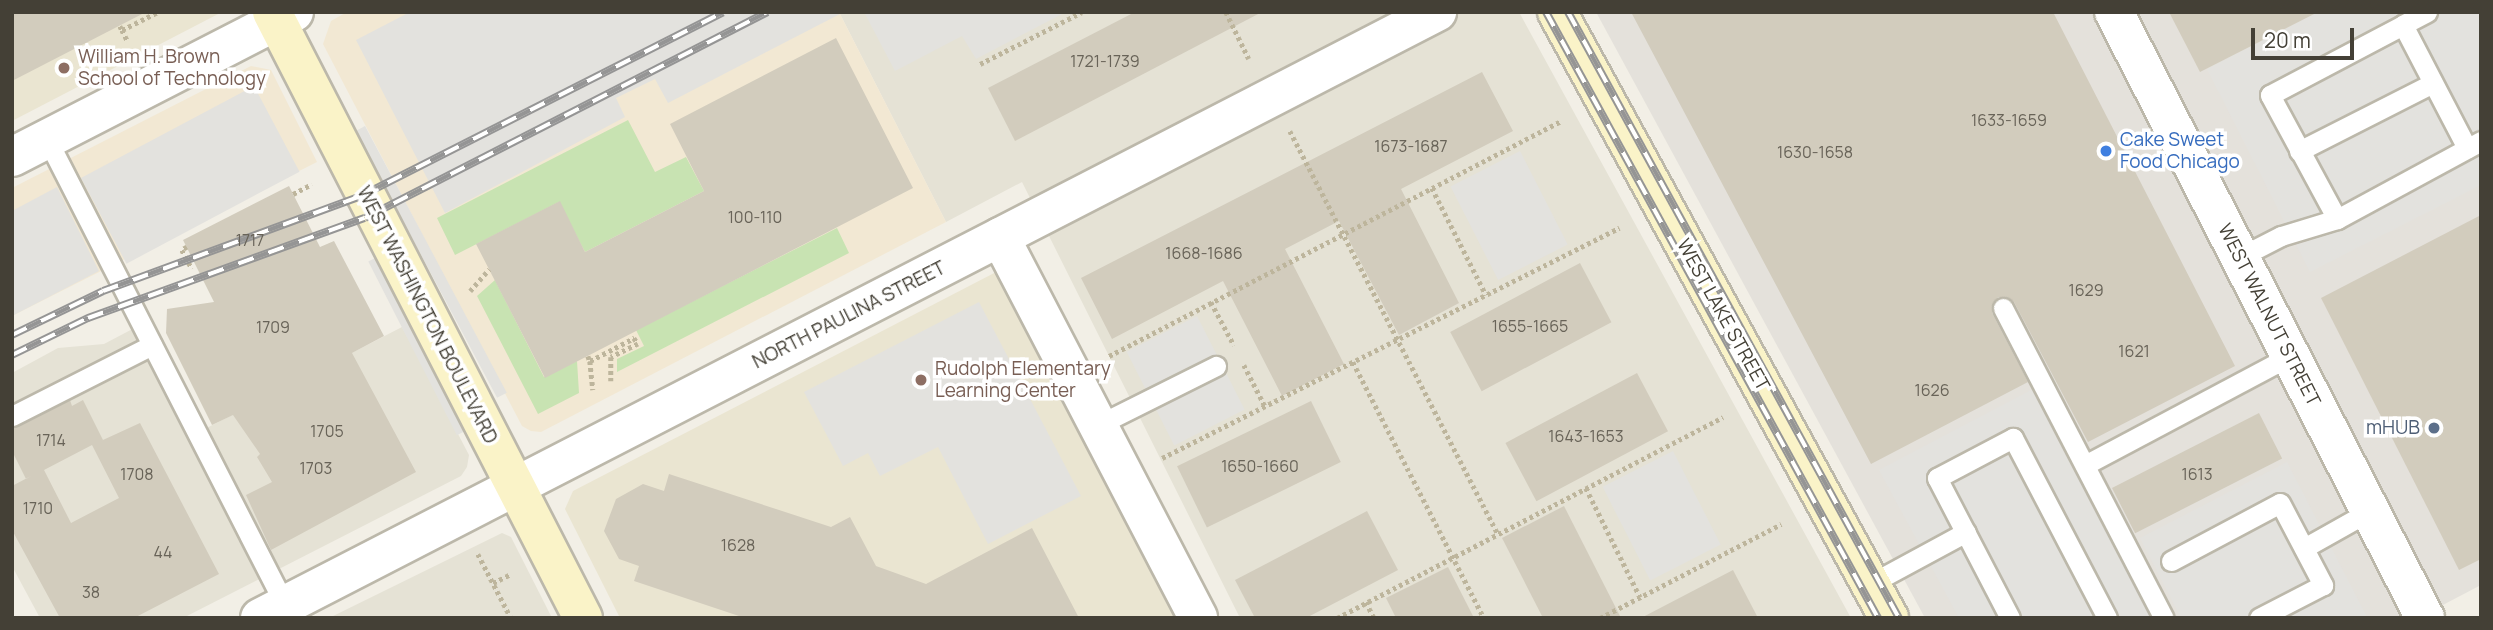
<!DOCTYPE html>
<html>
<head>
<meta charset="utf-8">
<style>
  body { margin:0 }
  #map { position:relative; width:2493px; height:630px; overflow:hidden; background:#f2efe6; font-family:Manrope,sans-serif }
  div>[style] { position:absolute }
  .residential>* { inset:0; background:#e5e2d5 }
  .commercial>* { inset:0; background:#f2e8d3 }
  .industrial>* { inset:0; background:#e4e1db }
  .education>* { inset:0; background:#eae5d1 }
  .green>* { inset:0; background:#c8e3b2 }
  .parking>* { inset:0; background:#e3e2de; transform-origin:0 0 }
  .building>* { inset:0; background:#d2ccbd; transform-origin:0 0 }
  .path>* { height:4.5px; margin-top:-2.25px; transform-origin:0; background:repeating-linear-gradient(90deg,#bdb59c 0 3.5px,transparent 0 7px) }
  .roads { filter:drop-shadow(2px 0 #bcb8aa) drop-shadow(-2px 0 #bcb8aa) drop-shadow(0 2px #bcb8aa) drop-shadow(0 -2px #bcb8aa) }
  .lane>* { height:19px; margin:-9.5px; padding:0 9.5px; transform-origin:9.5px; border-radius:9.5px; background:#fff }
  .street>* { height:38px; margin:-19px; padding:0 19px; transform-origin:19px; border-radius:19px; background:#fff }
  .secondary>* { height:38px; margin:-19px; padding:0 19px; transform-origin:19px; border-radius:19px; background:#faf3c8 }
  .rail>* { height:8px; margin-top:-4px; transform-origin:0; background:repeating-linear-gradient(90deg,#fff 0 16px,#959595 0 32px); box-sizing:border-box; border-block:2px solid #959595 }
  .dots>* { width:19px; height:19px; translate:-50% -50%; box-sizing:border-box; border:4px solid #fff; border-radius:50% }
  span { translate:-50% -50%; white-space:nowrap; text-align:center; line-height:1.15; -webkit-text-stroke:7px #fff; paint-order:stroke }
  .number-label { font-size:16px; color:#686358 }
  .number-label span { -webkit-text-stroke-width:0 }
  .education-label { font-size:19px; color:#785e54 }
  .left { translate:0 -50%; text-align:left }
  .shop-label { font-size:19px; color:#366cbe }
  .street-label { font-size:19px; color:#444036 }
  .service-label { font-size:19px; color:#4e5e75 }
  .right { translate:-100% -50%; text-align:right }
  .frame { position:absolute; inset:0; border:14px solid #444036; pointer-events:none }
  .scale { position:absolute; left:2251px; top:28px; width:103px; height:32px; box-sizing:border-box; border:4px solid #444036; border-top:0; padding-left:9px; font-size:21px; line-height:24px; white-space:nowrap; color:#444036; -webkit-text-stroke:5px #fff; paint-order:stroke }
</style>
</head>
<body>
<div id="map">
  <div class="residential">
    <i style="clip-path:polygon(839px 12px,1519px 12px,1851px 618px,1240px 618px,1022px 182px,946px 222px)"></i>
    <i style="clip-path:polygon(142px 324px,197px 433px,402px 327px,469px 455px,467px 467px,461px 476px,183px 618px,40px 618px,12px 566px,12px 373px,58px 348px,104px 344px)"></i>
    <i style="clip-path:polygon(502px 533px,511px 537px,552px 618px,329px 618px)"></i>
  </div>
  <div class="commercial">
    <i style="clip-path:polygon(347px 12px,839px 12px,946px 222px,541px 432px,531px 431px,522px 426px,323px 44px,331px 21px)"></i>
    <i style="clip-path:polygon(251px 66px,271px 70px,317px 162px,12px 316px,12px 188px)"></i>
  </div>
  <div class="industrial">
    <i style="clip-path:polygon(1596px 12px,2481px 12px,2481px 585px,2418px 618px,1925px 618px)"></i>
  </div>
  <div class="education">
    <i style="clip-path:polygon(12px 12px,222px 12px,12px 121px)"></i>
    <i style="clip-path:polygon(1000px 270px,1178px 618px,620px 618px,565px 509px,573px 491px)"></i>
  </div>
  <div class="green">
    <i style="clip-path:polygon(628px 120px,655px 172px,686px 157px,704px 191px,585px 252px,559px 202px,455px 255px,437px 218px)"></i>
    <i style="clip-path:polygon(837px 228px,849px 253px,617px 372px,617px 359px,644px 346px,636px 330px)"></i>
    <i style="clip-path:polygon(495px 280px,544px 377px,577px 361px,579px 393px,538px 414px,477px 296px)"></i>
  </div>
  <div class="parking">
    <i style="clip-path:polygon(410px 12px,839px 12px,840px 14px,668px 103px,655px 79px,616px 98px,625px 117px,445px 213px,356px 40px)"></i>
    <i style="clip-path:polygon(864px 12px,1066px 12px,976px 59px,962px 36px,895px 71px)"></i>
    <i style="clip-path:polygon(2318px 12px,2481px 12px,2481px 185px,2310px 272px,2207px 69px)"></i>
    <i style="left:254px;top:86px;width:97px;height:196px;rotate:62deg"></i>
    <i style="left:365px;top:126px;width:302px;height:11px;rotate:62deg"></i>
    <i style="left:1520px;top:151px;width:105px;height:78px;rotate:63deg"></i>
    <i style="clip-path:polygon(57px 187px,99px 271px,12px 316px,12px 211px)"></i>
    <i style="left:379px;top:256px;width:195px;height:12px;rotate:63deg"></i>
    <i style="clip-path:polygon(979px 302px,1081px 496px,988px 544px,938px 447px,880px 476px,868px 453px,843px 466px,804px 392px)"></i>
    <i style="left:1197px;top:316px;width:105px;height:79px;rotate:63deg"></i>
    <i style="clip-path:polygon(2033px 389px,2154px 618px,1959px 618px,1879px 470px)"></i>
    <i style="left:1673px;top:451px;width:105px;height:79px;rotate:63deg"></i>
    <i style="clip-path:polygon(2287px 462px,2367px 617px,2181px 618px,2140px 538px)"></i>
  </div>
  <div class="building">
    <i style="clip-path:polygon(12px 12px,146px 12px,12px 81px)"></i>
    <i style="clip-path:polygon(1135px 12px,1262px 12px,1015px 141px,988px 88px)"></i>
    <i style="clip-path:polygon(1631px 12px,2053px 12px,2235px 366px,2088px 442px,2014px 302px,1998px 297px,1992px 313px,2028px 382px,1871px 464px)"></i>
    <i style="clip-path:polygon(2169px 12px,2318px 12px,2200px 72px)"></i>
    <i style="clip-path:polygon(836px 38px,913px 188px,545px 378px,476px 244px,560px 201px,585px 252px,704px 191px,670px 124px)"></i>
    <i style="clip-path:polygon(1482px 72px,1513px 131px,1401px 189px,1459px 303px,1399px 335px,1339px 221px,1285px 249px,1344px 364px,1282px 396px,1223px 281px,1112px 339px,1081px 278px)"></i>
    <i style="clip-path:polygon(289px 186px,320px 247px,334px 241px,384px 336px,352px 353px,416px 472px,271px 550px,246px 495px,272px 482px,257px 457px,260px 454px,233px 415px,212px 425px,166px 333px,167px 309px,214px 302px,183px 240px)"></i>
    <i style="clip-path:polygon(2481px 215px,2481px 559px,2459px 570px,2321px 298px)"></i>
    <i style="left:1580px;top:263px;width:67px;height:147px;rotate:62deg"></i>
    <i style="left:1637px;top:373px;width:66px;height:149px;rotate:62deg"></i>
    <i style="clip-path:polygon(evenodd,70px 400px,72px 406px,83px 400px,103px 440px,92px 445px,140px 423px,219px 574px,134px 618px,60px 618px,12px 530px,12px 486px,31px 476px,26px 479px,12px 451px,12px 428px,70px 400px,92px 445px,119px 498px,71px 523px,44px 470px,92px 445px)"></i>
    <i style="left:1311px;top:401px;width:68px;height:149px;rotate:64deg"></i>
    <i style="left:2259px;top:413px;width:51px;height:165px;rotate:63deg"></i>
    <i style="clip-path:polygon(669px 474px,831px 527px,850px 517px,876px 566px,926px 584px,1032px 528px,1079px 618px,745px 618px,634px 581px,639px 566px,619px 559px,604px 531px,616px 499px,643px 484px,664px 491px)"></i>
    <i style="clip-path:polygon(1564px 506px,1621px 618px,1543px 618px,1502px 538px)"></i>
    <i style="clip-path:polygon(1367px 511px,1398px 570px,1306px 618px,1255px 618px,1235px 580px)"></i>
    <i style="clip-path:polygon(1448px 567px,1474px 618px,1396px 618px,1386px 598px)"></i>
    <i style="clip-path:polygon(1733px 570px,1758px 618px,1641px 618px)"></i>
  </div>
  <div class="path">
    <i style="left:1226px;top:12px;width:52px;rotate:63.9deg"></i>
    <i style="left:120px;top:26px;width:4px;rotate:63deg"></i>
    <i style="left:122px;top:30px;width:40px;rotate:-26.6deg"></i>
    <i style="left:122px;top:30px;width:13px;rotate:63deg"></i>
    <i style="left:980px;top:64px;width:114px;rotate:-27deg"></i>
    <i style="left:1290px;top:131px;width:454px;rotate:62.7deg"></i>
    <i style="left:1432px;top:188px;width:120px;rotate:63.2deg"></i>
    <i style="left:293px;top:194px;width:21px;rotate:-28deg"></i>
    <i style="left:187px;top:247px;width:6px;rotate:149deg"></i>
    <i style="left:182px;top:250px;width:21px;rotate:62deg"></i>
    <i style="left:470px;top:291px;width:29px;rotate:-49deg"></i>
    <i style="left:1211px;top:302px;width:49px;rotate:61.9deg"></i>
    <i style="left:588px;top:356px;width:5px;rotate:68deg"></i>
    <i style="left:590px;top:361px;width:50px;rotate:-27.6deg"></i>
    <i style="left:634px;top:338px;width:7px;rotate:56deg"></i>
    <i style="left:638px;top:344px;width:30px;rotate:154deg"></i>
    <i style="left:611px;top:357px;width:24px;rotate:90deg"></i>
    <i style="left:1109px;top:356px;width:509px;rotate:-27.47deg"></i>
    <i style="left:590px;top:361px;width:29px;rotate:84deg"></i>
    <i style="left:1353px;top:362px;width:288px;rotate:62.9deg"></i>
    <i style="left:1244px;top:365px;width:46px;rotate:62.9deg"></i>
    <i style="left:1162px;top:458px;width:512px;rotate:-26.72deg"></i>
    <i style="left:1586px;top:488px;width:122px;rotate:63.6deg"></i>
    <i style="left:478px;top:554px;width:72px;rotate:62.7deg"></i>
    <i style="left:493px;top:583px;width:20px;rotate:-27deg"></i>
    <i style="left:1366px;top:602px;width:18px;rotate:63deg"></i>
    <i style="left:1337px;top:618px;width:435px;rotate:-27.5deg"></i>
    <i style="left:1600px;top:618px;width:204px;rotate:-27.4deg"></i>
  </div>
  <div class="roads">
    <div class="lane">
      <i style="left:2427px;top:12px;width:27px;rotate:152deg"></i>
      <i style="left:2403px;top:25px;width:139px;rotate:62.5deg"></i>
      <i style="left:47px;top:139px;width:530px;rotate:62.95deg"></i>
      <i style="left:2299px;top:151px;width:150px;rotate:-26.9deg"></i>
      <i style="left:2337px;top:219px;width:141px;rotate:-118.4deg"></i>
      <i style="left:2270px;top:95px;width:150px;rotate:-27.8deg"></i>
      <i style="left:2240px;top:257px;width:46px;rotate:-27.1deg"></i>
      <i style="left:2281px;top:236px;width:59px;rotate:-16.9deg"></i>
      <i style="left:2337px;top:219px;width:164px;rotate:-28.4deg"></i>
      <i style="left:2003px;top:308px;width:349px;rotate:62.6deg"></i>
      <i style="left:12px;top:416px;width:157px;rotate:-26.9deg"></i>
      <i style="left:1098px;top:425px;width:132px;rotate:-26.6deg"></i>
      <i style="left:2085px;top:465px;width:232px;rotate:-28deg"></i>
      <i style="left:2304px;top:548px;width:76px;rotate:-29.3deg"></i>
      <i style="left:2171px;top:561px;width:123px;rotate:-28deg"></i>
      <i style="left:2280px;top:503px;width:93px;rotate:62.3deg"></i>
      <i style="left:2323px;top:585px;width:72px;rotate:152.7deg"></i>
      <i style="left:1870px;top:584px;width:109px;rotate:-28.4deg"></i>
      <i style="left:2010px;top:618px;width:158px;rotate:-117.5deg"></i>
      <i style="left:1937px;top:478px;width:86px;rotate:-27.8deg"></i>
      <i style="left:2013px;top:438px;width:203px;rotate:62.4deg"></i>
    </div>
    <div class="street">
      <i style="left:2114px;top:12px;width:681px;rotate:62.83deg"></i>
      <i style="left:12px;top:157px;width:317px;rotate:-27.2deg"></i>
      <i style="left:1000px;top:237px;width:429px;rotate:62.5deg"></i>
      <i style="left:260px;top:618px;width:1324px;rotate:-27.24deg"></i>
    </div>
    <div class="secondary">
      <i style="left:272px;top:12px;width:681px;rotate:62.83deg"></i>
      <i style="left:1557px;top:12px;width:691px;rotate:61.28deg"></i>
    </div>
  </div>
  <div class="rail">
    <i style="left:1546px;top:12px;width:691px;rotate:61.28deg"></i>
    <i style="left:1568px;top:12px;width:691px;rotate:61.36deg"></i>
    <i style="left:12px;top:335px;width:101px;rotate:-25.8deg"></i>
    <i style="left:103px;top:291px;width:273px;rotate:-20.2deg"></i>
    <i style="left:359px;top:197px;width:408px;rotate:-26.9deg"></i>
    <i style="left:12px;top:355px;width:85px;rotate:-26deg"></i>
    <i style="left:88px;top:318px;width:294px;rotate:-19.9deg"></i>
    <i style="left:365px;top:218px;width:452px;rotate:-27.1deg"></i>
  </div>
  <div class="dots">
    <i style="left:64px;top:68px;background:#8d6e63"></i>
    <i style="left:2106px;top:151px;background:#3f7fe0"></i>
    <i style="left:921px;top:380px;background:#8d6e63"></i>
    <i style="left:2434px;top:428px;background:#5c6f8a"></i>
  </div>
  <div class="number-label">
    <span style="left:1105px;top:61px">1721-1739</span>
    <span style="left:2009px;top:120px">1633-1659</span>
    <span style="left:1411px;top:146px">1673-1687</span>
    <span style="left:1815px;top:152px">1630-1658</span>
    <span style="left:755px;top:217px">100-110</span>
    <span style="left:250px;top:240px">1717</span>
    <span style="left:1204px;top:253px">1668-1686</span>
    <span style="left:2086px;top:290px">1629</span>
    <span style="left:1530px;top:326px">1655-1665</span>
    <span style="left:273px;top:327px">1709</span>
    <span style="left:2134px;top:351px">1621</span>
    <span style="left:1932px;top:390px">1626</span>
    <span style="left:327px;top:431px">1705</span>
    <span style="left:1586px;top:436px">1643-1653</span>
    <span style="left:51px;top:440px">1714</span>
    <span style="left:1260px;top:466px">1650-1660</span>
    <span style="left:316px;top:468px">1703</span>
    <span style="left:137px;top:474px">1708</span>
    <span style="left:2197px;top:474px">1613</span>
    <span style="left:38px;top:508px">1710</span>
    <span style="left:738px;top:545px">1628</span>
    <span style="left:163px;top:552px">44</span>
    <span style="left:91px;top:592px">38</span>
  </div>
  <div class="education-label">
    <span class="left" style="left:78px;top:68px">William H. Brown<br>School of Technology</span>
    <span class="left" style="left:935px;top:380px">Rudolph Elementary<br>Learning Center</span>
  </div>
  <div class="shop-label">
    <span class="left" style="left:2120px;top:151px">Cake Sweet<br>Food Chicago</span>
  </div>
  <div class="street-label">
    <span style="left:427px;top:315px;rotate:63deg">WEST WASHINGTON BOULEVARD</span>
    <span style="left:849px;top:315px;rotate:-27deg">NORTH PAULINA STREET</span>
    <span style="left:1723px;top:315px;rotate:61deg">WEST LAKE STREET</span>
    <span style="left:2269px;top:315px;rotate:63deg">WEST WALNUT STREET</span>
  </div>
  <div class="service-label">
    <span class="right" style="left:2420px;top:428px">mHUB</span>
  </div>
  <div class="frame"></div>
  <div class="scale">20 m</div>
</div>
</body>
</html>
